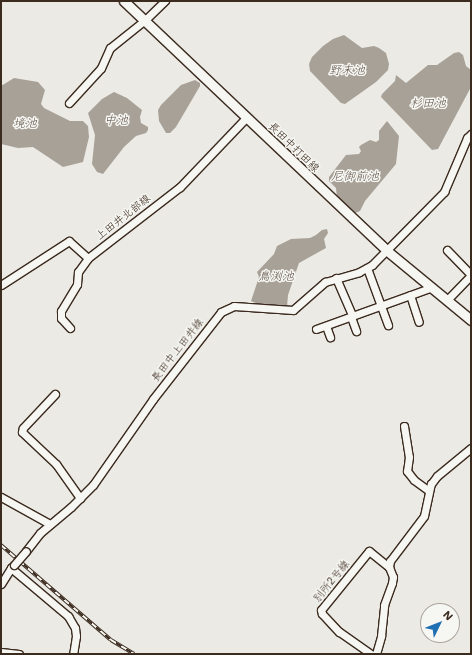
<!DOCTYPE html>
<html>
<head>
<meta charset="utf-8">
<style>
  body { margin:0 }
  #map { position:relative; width:472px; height:655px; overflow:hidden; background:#ebeae5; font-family:Mali,"Klee One",sans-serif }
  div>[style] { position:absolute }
  .water>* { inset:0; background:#a8a198 }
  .roads { filter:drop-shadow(1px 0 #3b2a1e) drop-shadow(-1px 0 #3b2a1e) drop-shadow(0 1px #3b2a1e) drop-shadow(0 -1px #3b2a1e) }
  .minor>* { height:7px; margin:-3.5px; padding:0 3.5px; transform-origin:3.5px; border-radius:3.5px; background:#f6f6f2 }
  .tertiary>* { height:9px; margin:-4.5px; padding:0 4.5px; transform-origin:4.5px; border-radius:4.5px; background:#f6f6f2 }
  .rail>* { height:3.5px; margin-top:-1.75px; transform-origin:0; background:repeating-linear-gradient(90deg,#f6f6f2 0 6px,#3b2a1e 0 12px); box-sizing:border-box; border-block:1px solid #3b2a1e }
  .bridges { filter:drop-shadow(1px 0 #3b2a1e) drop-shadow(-1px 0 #3b2a1e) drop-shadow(0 1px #3b2a1e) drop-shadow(0 -1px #3b2a1e) }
  .minor-bridge>* { height:7px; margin:-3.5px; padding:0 3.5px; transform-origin:3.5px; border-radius:3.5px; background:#f6f6f2 }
  span { translate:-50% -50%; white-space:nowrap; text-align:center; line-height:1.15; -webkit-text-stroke:3px #f6f6f2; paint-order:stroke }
  .street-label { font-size:11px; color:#3b2a1e }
  .water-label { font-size:12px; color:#615449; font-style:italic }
  .frame { position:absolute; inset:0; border:2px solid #3b2a1e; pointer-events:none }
  .north { position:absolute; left:420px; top:603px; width:40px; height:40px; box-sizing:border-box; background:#f6f6f2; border:1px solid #aba49d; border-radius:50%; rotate:47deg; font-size:11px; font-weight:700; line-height:16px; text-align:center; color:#3b2a1e }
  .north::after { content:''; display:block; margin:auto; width:14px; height:18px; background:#1f6fb2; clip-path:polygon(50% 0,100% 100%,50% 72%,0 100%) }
</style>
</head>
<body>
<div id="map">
  <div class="water">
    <i style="clip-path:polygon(344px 35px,362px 48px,374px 46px,379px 48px,386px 53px,389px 64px,388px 70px,376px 82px,345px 104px,341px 103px,310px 71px,309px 64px,312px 57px,323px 46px,333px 39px)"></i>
    <i style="clip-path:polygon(459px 52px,463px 55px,466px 66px,471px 70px,471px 87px,438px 149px,432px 150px,381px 97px,382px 94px,395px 81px,396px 75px,406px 83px,428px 65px,437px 65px,454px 53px)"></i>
    <i style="clip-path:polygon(14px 78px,38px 82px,45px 90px,41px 104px,44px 108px,70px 121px,83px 121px,88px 126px,89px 137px,83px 162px,63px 167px,33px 147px,18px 148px,1px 144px,1px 86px)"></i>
    <i style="clip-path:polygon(195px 80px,200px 83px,200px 86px,176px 127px,170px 133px,166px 133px,159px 121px,158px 110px,161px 105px,181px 85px)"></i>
    <i style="clip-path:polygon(114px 92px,127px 98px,142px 110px,140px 117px,141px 123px,148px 127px,148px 130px,146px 133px,136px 136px,124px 147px,103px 174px,97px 172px,92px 164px,95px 135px,88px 113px,102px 99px)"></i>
    <i style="clip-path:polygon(387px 121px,399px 136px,396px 164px,365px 201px,360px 211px,353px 214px,337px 198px,336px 188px,329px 181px,329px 177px,346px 155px,359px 154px,361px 151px,359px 147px,361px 145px,370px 140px,376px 142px,379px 140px,379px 131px)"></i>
    <i style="clip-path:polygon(327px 229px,328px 233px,324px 239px,326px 248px,299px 263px,288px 295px,287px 307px,258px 304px,251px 301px,259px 277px,257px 272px,274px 254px,277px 246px,291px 239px,310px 238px,316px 235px,322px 230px)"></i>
  </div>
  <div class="roads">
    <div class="minor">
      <i style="left:69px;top:103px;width:47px;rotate:-47.6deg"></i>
      <i style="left:101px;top:68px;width:22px;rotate:-66deg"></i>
      <i style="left:110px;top:48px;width:45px;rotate:-38.7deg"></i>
      <i style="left:145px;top:20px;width:28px;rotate:-44deg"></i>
      <i style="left:447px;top:250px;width:35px;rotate:46deg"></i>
      <i style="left:367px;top:268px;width:61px;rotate:69.8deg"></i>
      <i style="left:336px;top:278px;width:40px;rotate:66.6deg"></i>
      <i style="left:1px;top:285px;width:81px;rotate:-32.9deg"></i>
      <i style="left:69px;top:241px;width:25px;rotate:42deg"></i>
      <i style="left:88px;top:258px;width:116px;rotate:-37.7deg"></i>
      <i style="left:180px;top:187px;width:95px;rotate:-46.3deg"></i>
      <i style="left:410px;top:295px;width:28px;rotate:72deg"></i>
      <i style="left:447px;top:300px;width:35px;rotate:-46deg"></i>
      <i style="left:351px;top:317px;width:15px;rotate:70deg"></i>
      <i style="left:326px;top:326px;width:12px;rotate:70deg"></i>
      <i style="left:70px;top:328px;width:13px;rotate:-132deg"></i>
      <i style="left:61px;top:318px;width:7px;rotate:-90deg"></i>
      <i style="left:61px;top:311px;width:31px;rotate:-59deg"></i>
      <i style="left:77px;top:284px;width:12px;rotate:-85deg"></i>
      <i style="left:78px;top:272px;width:17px;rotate:-54deg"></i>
      <i style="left:316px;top:329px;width:121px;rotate:-19.8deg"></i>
      <i style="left:55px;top:394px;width:47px;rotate:133.3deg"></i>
      <i style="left:23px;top:428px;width:4px;rotate:104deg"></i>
      <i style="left:22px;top:432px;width:47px;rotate:43.3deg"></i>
      <i style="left:56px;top:464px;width:42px;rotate:54.8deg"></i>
      <i style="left:404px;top:426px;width:31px;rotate:81deg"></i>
      <i style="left:409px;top:457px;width:14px;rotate:98deg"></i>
      <i style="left:407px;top:471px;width:11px;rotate:52deg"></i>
      <i style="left:414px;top:480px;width:17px;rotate:36deg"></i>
      <i style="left:1px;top:497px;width:56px;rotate:28.9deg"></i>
      <i style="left:26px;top:551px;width:23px;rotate:-52deg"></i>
      <i style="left:40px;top:533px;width:40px;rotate:-40deg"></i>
      <i style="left:71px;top:507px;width:31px;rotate:-45deg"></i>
      <i style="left:93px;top:485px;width:105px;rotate:-55.1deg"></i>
      <i style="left:153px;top:399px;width:110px;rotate:-52deg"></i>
      <i style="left:221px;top:312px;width:14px;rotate:-25deg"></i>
      <i style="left:234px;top:306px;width:59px;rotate:3.9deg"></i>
      <i style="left:293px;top:310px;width:43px;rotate:-41.2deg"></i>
      <i style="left:325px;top:282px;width:35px;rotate:-16deg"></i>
      <i style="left:359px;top:272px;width:15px;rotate:-28deg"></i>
      <i style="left:372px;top:265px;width:103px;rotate:-45.4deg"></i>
      <i style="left:444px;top:192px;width:59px;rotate:-66.9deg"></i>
      <i style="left:467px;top:138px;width:6px;rotate:-45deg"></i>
      <i style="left:14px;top:565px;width:4px;rotate:135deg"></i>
      <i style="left:11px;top:568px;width:75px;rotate:40.1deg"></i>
      <i style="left:68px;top:616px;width:14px;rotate:60deg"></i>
      <i style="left:75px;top:628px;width:8px;rotate:83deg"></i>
      <i style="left:76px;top:636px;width:18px;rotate:99deg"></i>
      <i style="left:1px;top:584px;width:19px;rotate:-58deg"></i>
      <i style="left:1px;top:652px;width:18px;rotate:6deg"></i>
      <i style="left:371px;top:654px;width:39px;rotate:-145deg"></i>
      <i style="left:339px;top:632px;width:25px;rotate:-133deg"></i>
      <i style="left:322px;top:614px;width:4px;rotate:-104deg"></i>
      <i style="left:321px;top:610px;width:76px;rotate:-50.9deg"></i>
      <i style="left:369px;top:551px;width:26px;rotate:39deg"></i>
      <i style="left:376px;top:654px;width:19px;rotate:-74deg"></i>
      <i style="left:381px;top:636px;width:31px;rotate:-84deg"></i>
      <i style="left:384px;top:605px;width:23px;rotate:-70deg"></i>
      <i style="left:392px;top:583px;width:6px;rotate:-81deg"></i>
      <i style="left:393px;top:577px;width:11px;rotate:-112deg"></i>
      <i style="left:389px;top:567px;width:6px;rotate:-81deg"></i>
      <i style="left:390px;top:561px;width:56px;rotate:-52.9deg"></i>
      <i style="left:424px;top:516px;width:33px;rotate:-78deg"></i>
      <i style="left:431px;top:484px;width:10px;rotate:-53deg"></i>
      <i style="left:437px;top:476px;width:44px;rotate:-39.5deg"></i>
    </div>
    <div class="tertiary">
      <i style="left:124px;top:1px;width:361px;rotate:43.5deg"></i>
      <i style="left:386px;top:250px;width:110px;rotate:39.5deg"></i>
    </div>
  </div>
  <div class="rail">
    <i style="left:1px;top:545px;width:145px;rotate:40.8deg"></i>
    <i style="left:111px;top:640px;width:27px;rotate:31deg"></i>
  </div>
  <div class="bridges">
    <div class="minor-bridge">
      <i style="left:14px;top:565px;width:18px;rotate:-49deg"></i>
    </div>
  </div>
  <div class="street-label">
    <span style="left:294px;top:147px;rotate:44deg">長田中打田線</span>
    <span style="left:123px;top:217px;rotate:-38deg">上田井北部線</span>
    <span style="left:177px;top:350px;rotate:-52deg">長田中上田井線</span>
    <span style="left:331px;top:581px;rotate:-51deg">別所2号線</span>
  </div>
  <div class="water-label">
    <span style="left:347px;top:70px">野末池</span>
    <span style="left:428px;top:103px">杉田池</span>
    <span style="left:116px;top:120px">中池</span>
    <span style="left:25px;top:123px">境池</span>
    <span style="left:355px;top:176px">尼御前池</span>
    <span style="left:276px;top:276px">鳥渕池</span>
  </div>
  <div class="frame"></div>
  <div class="north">N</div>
</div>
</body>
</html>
